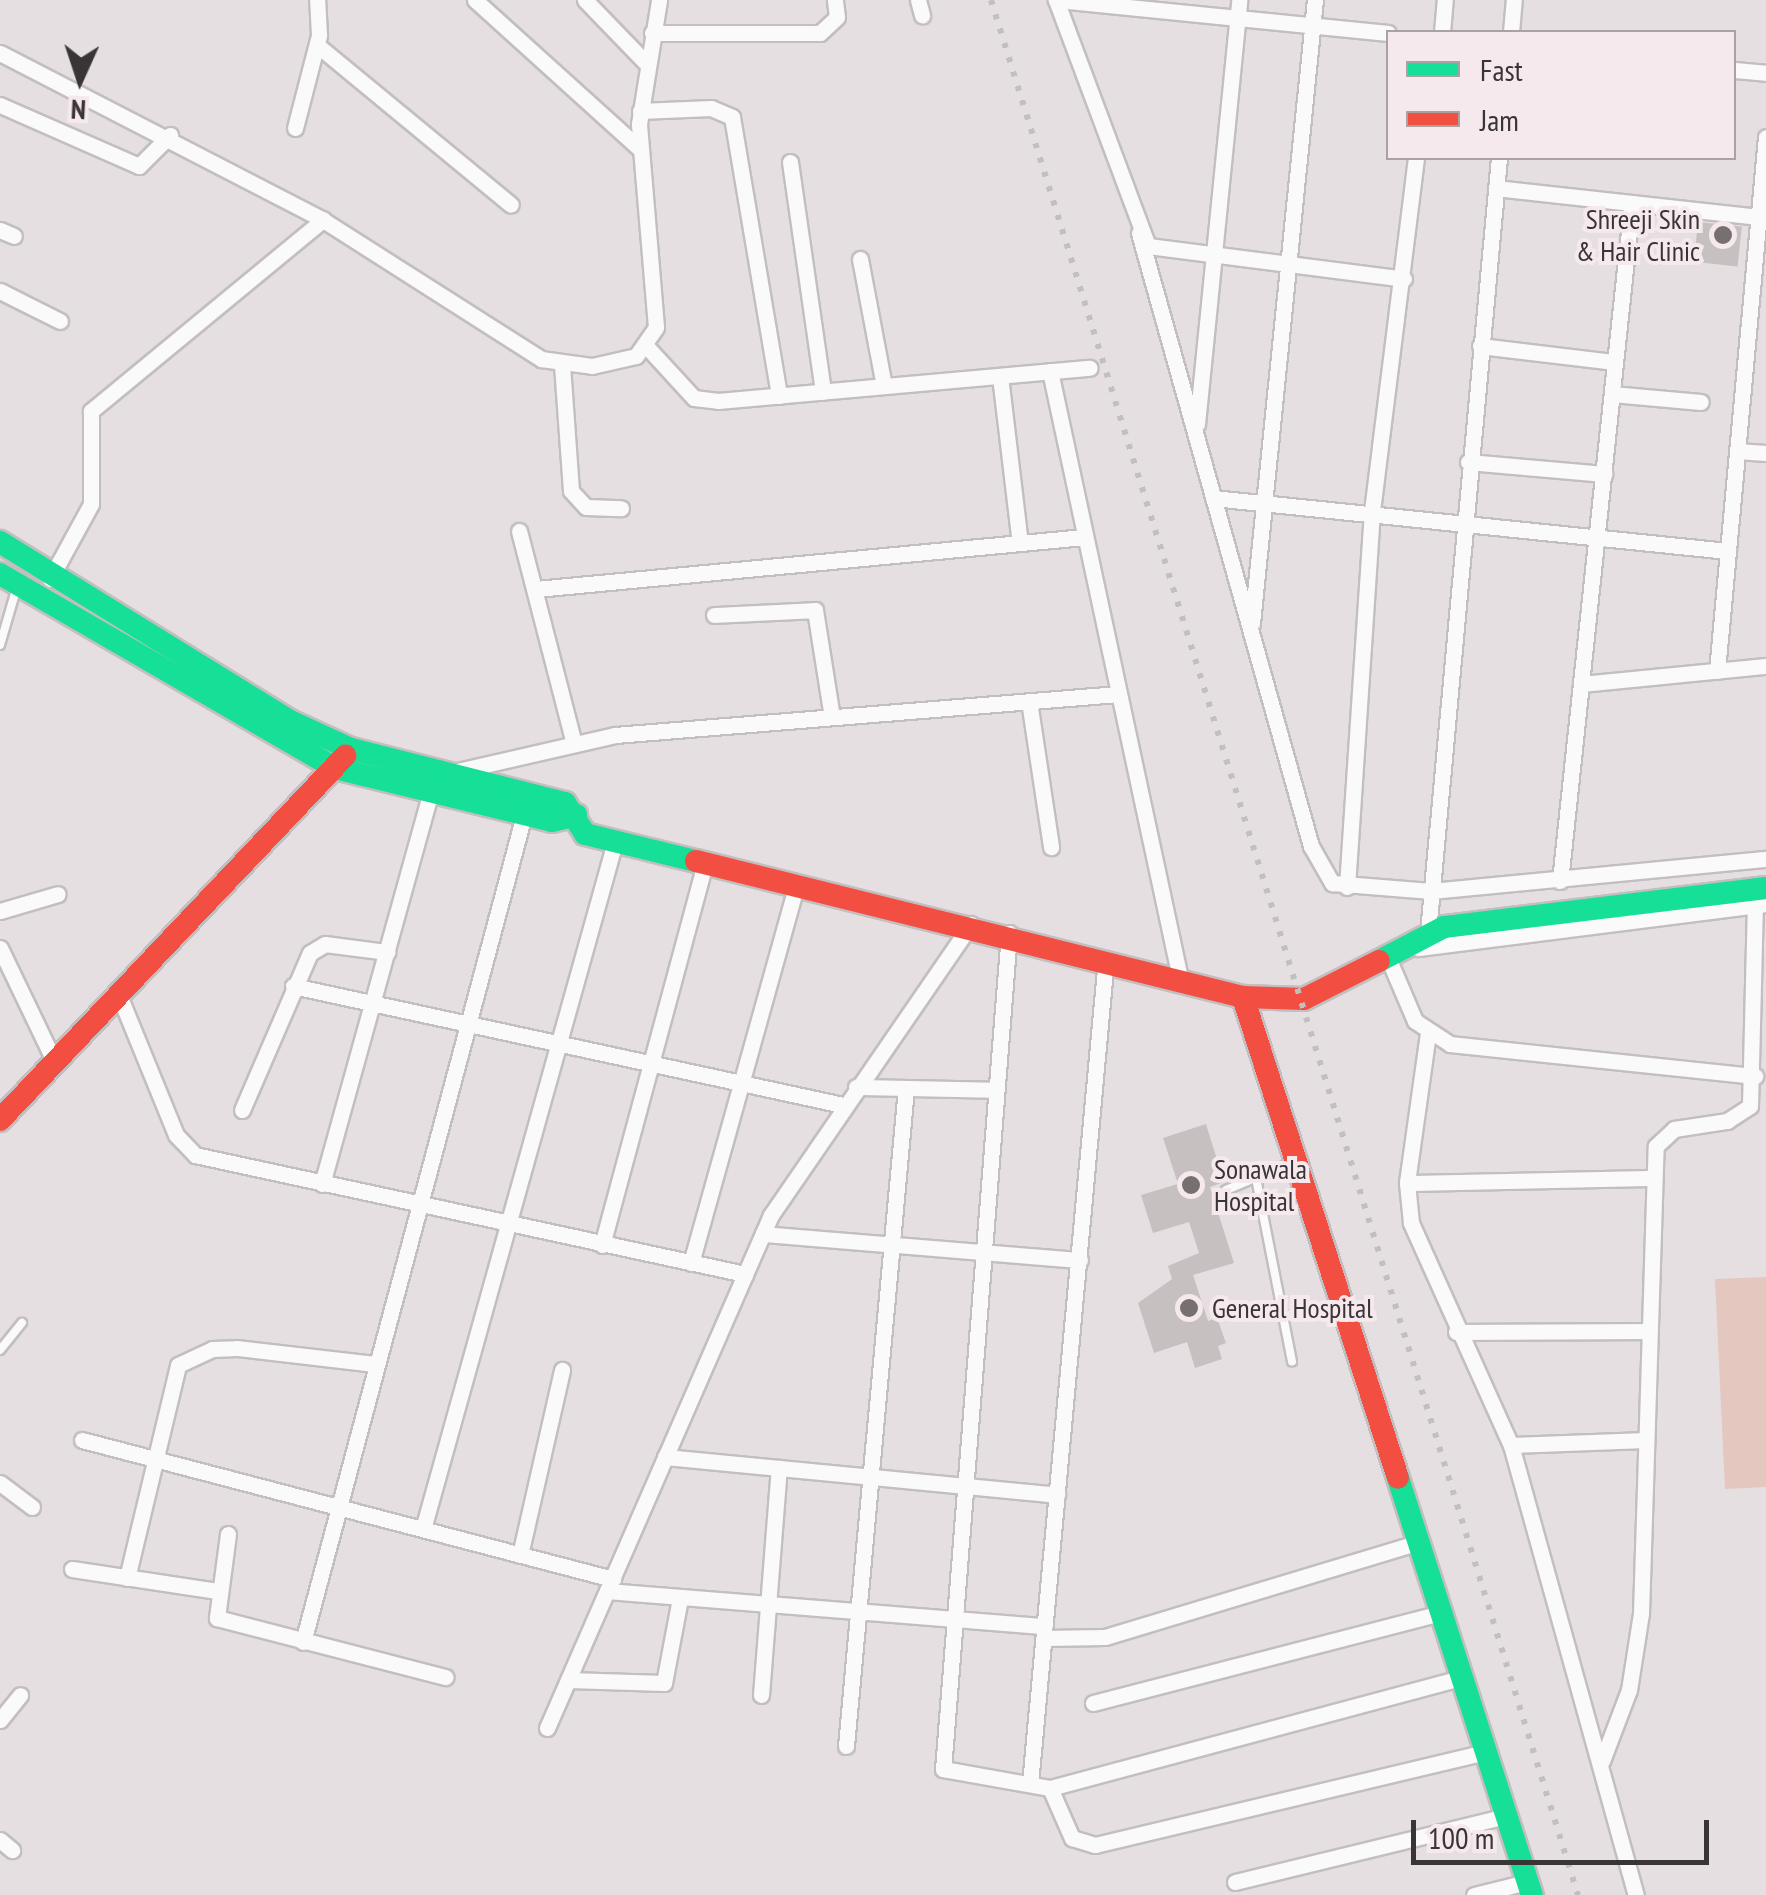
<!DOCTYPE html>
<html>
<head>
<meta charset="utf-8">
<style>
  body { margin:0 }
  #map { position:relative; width:1766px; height:1895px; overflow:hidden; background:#e6dfe1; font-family:"PT Sans Narrow",sans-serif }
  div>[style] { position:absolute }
  .green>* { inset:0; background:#e4c7be }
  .building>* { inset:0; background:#c6c0c1; transform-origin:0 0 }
  .roads { filter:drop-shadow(2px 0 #c3bebf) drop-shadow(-2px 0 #c3bebf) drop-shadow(0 2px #c3bebf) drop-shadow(0 -2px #c3bebf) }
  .lane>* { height:8px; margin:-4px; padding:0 4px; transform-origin:4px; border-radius:4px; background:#fbfafa }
  .street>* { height:15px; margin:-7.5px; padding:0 7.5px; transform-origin:7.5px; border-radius:7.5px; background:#fbfafa }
  .fast>* { height:22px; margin:-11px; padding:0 11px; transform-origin:11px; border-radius:11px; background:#16e098 }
  .jam>* { height:22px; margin:-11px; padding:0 11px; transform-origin:11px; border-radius:11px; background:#f24e42 }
  .rail>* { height:6px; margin-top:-3px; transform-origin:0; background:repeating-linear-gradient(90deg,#c1bfbf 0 5px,transparent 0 15px) }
  .dots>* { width:28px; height:28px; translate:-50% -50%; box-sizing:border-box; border:5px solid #f6e9ed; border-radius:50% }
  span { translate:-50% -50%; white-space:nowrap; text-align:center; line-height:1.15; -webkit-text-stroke:8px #f6e9ed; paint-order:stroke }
  .poi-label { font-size:28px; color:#393435 }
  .right { translate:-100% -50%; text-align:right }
  .left { translate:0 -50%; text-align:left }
  .legend { position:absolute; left:1386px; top:30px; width:350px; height:130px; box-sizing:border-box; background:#f6e9ed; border:2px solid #aaa1a3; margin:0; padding:12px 18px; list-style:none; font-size:30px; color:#393435 }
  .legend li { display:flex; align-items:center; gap:20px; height:50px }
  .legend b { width:50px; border:2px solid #aaa1a3 }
  .north { position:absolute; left:30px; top:30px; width:100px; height:100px; -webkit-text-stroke:8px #f6e9ed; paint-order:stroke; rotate:183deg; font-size:28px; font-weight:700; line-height:40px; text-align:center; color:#393435 }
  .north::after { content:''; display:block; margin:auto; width:35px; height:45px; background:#393435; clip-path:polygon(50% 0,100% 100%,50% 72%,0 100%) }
  .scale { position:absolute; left:1411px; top:1820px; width:298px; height:45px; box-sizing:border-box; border:5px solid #393435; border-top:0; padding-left:12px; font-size:30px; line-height:35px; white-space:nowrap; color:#393435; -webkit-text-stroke:8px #f6e9ed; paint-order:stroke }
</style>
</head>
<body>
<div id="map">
  <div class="green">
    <i style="clip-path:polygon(1766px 1277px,1766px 1487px,1725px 1489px,1715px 1279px)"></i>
  </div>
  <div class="building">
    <i style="left:1698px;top:222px;width:44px;height:40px;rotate:6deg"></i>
    <i style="clip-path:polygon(1206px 1124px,1224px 1182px,1210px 1187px,1234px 1263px,1193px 1275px,1208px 1321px,1217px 1318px,1226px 1343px,1218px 1346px,1222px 1359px,1195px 1368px,1187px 1342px,1154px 1353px,1138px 1303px,1172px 1279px,1168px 1266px,1199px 1253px,1189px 1222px,1153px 1233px,1141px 1195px,1178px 1184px,1163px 1138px)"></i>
  </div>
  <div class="roads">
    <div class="lane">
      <i style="left:0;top:645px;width:57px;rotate:-73.8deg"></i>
      <i style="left:1256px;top:1178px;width:187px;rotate:78.9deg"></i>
      <i style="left:1226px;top:1190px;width:70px;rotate:-22.6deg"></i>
      <i style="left:0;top:1350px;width:35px;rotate:-51deg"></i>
    </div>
    <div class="street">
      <i style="left:475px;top:0;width:224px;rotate:42.1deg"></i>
      <i style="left:585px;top:0;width:88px;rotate:45.9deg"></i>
      <i style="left:918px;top:0;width:16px;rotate:75deg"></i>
      <i style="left:1442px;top:32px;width:32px;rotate:-85deg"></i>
      <i style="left:1511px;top:32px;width:32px;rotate:-85deg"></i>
      <i style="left:652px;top:33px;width:168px"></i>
      <i style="left:820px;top:33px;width:23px;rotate:-43deg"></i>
      <i style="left:837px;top:17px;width:17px;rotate:-97deg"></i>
      <i style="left:1388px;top:33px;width:334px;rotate:-174.3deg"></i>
      <i style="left:1056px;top:0;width:263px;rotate:69.5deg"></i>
      <i style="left:1148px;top:246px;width:258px;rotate:7.3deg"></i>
      <i style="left:317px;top:45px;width:251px;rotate:39.5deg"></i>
      <i style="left:0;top:53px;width:364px;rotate:27.3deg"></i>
      <i style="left:323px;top:220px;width:259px;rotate:32.5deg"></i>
      <i style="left:541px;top:359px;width:51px;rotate:7.8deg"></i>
      <i style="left:592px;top:366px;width:45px;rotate:-12.8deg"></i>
      <i style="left:636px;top:356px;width:35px;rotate:-55deg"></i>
      <i style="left:656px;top:327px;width:204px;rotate:-94.8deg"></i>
      <i style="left:639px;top:124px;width:126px;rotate:-80.8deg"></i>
      <i style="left:1734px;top:70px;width:32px;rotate:5deg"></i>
      <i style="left:0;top:105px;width:152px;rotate:23.7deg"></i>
      <i style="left:139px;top:166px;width:44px;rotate:-45deg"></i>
      <i style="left:640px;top:111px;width:71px;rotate:-2.4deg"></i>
      <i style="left:711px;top:108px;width:23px;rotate:23deg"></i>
      <i style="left:732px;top:117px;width:283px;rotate:80.4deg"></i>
      <i style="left:295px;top:128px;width:96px;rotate:-75.5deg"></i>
      <i style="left:319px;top:35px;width:35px;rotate:-93deg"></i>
      <i style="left:790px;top:162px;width:232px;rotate:81.8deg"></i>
      <i style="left:1496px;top:188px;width:264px;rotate:6.3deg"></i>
      <i style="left:0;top:230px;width:15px;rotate:23deg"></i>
      <i style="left:1139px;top:233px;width:637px;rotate:74.33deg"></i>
      <i style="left:1311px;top:846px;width:43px;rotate:60.4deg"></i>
      <i style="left:1332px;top:883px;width:99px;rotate:4.6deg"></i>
      <i style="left:1431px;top:891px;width:337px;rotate:-5.5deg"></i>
      <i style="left:860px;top:259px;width:129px;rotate:79.3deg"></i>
      <i style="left:0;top:291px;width:67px;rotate:26.6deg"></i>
      <i style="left:1480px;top:346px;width:136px;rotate:6.8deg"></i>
      <i style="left:648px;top:348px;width:68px;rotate:47.4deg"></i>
      <i style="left:694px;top:398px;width:24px;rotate:7deg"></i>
      <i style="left:718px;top:401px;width:373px;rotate:-5.1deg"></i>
      <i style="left:562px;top:365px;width:126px;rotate:85.9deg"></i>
      <i style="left:571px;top:491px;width:22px;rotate:47deg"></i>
      <i style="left:586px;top:507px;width:35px;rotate:2deg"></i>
      <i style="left:1050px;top:371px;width:621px;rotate:77.91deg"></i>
      <i style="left:1000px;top:376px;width:168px;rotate:83.2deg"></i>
      <i style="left:1612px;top:394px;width:89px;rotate:5.1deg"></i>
      <i style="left:1197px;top:424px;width:426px;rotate:-84.3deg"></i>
      <i style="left:1737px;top:451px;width:29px;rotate:4deg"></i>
      <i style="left:1468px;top:462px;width:137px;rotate:5deg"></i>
      <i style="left:1213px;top:498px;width:518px;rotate:5.88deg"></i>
      <i style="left:519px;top:531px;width:219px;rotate:75.5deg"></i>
      <i style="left:50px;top:579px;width:85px;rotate:-61.3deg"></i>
      <i style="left:91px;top:504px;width:93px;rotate:-90deg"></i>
      <i style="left:91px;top:411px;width:301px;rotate:-39.5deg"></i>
      <i style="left:536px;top:589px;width:550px;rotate:-5.42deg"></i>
      <i style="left:714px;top:615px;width:101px;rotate:-2.8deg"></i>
      <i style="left:815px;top:610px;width:108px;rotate:81deg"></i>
      <i style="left:1252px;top:623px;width:626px;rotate:-84.23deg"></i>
      <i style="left:1717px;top:671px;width:536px;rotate:-84.76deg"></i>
      <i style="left:1581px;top:684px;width:186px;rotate:-5.6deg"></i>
      <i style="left:1029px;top:701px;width:148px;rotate:81.4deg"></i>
      <i style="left:458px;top:771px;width:161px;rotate:-12.9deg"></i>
      <i style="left:615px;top:735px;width:505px;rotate:-4.66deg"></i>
      <i style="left:1560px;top:881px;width:682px;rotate:-83.94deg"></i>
      <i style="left:1347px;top:887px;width:377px;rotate:-86.2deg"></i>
      <i style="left:1372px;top:511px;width:356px;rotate:-82.9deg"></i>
      <i style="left:0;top:911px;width:60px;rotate:-16.3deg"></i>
      <i style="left:1428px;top:932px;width:777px;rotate:-84.76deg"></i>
      <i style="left:1009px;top:933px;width:839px;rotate:94.51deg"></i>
      <i style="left:943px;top:1769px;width:109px;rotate:10.1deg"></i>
      <i style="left:1050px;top:1788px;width:55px;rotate:66.3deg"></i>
      <i style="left:1072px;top:1838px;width:24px;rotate:17deg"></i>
      <i style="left:1095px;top:1845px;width:402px;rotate:-13.4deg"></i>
      <i style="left:0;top:948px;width:127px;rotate:64.4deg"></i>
      <i style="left:1418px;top:948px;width:351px;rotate:-7.2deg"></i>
      <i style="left:1389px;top:960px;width:66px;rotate:66.9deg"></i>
      <i style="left:1415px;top:1021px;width:42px;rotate:33.3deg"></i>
      <i style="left:1450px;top:1044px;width:307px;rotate:6deg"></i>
      <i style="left:293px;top:986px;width:563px;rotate:12.21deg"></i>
      <i style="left:119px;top:995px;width:151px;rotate:67.8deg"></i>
      <i style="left:176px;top:1135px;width:28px;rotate:46deg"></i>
      <i style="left:195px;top:1155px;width:563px;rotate:12.21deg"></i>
      <i style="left:1428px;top:1033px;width:151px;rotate:98deg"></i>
      <i style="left:1407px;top:1183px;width:40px;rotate:84.3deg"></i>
      <i style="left:1411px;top:1223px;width:243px;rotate:65.8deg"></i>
      <i style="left:1511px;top:1445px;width:467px;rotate:74.5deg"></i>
      <i style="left:856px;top:1087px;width:140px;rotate:1.2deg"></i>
      <i style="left:242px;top:1110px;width:171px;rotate:-66.6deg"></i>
      <i style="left:310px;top:953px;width:17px;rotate:-31deg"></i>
      <i style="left:325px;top:944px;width:63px;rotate:7.4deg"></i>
      <i style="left:1407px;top:1183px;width:246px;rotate:-1.2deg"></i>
      <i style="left:322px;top:1184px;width:404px;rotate:-74.5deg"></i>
      <i style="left:763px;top:1234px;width:318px;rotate:4.7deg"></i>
      <i style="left:602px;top:1245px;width:396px;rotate:-74.9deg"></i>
      <i style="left:691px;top:1263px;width:394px;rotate:-74.4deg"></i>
      <i style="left:1456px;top:1332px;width:193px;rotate:-0.3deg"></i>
      <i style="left:82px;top:1440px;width:549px;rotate:14.67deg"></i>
      <i style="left:1511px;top:1445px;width:135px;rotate:-2.1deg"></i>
      <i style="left:665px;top:1457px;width:394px;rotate:5.5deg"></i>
      <i style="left:0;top:1483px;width:40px;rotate:37deg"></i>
      <i style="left:423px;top:1529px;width:713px;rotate:-74.39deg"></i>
      <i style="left:228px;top:1534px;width:85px;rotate:97.5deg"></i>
      <i style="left:217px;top:1618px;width:236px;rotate:14.5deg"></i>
      <i style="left:520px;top:1555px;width:190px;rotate:-77.2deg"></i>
      <i style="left:72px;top:1569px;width:147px;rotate:8.6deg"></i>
      <i style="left:127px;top:1578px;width:219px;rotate:-76.5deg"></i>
      <i style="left:178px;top:1365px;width:38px;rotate:-25deg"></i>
      <i style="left:212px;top:1349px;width:25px;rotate:-2deg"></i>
      <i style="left:237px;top:1348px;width:140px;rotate:6.6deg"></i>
      <i style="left:607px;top:1591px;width:439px;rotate:4.6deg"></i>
      <i style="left:1044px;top:1638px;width:61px;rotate:-0.9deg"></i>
      <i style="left:1105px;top:1637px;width:329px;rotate:-16.8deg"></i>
      <i style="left:303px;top:1642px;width:856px;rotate:-75.04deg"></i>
      <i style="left:568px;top:1680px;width:96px;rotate:1.8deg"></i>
      <i style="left:664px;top:1683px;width:86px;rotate:-79.3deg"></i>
      <i style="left:761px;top:1695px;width:228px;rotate:-85.5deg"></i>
      <i style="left:1093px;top:1703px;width:360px;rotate:-14.5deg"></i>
      <i style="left:0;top:1720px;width:32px;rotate:-51deg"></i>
      <i style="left:547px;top:1728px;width:560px;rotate:-66.41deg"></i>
      <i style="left:771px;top:1215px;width:353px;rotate:-55.5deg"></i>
      <i style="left:846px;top:1746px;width:661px;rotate:-84.79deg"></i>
      <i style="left:1602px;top:1761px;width:76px;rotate:-69.2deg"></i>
      <i style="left:1629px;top:1690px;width:78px;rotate:-81.1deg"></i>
      <i style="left:1641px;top:1613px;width:467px;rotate:-88.2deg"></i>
      <i style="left:1656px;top:1146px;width:25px;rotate:-43deg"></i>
      <i style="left:1674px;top:1129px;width:54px;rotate:-8.6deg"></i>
      <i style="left:1727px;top:1121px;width:27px;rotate:-33deg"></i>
      <i style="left:1750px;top:1106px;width:201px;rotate:-88.6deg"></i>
      <i style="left:1030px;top:1784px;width:828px;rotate:-84.74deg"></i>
      <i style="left:1050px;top:1788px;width:428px;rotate:-15deg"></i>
      <i style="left:0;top:1840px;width:16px;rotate:40deg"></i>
      <i style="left:1235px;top:1882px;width:279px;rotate:-13.7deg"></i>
      <i style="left:1474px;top:1895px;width:55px;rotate:-13.8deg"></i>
    </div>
    <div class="fast">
      <i style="left:0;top:542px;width:341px;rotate:31.7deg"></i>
      <i style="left:290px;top:721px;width:67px;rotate:24.7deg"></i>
      <i style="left:351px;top:749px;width:221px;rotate:14.2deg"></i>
      <i style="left:565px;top:803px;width:37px;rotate:57deg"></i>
      <i style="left:585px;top:834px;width:114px;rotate:13.7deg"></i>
      <i style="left:0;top:574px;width:387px;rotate:30.1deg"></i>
      <i style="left:335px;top:768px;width:223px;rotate:13.7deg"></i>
      <i style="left:552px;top:821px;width:25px;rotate:-14deg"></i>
      <i style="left:1379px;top:961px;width:73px;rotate:-27.6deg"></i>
      <i style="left:1444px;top:927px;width:324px;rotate:-6.9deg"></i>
      <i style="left:1398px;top:1478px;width:438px;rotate:72.2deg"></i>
    </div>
    <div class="jam">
      <i style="left:696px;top:861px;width:564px;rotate:13.96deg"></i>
      <i style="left:1243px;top:997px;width:61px;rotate:1.9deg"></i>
      <i style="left:1304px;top:999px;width:84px;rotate:-26.9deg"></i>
      <i style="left:1243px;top:997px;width:505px;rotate:72.14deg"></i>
      <i style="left:0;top:1120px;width:502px;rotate:-46.54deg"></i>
    </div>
  </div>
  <div class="rail">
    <i style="left:991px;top:0;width:1984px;rotate:72.79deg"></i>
  </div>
  <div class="dots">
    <i style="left:1723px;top:235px;background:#767071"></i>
    <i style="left:1191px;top:1185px;background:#767071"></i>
    <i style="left:1189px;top:1308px;background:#767071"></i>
  </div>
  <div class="poi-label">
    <span class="right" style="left:1700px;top:235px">Shreeji Skin<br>&amp; Hair Clinic</span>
    <span class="left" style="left:1214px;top:1185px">Sonawala<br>Hospital</span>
    <span class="left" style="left:1212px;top:1308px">General Hospital</span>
  </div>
  <ul class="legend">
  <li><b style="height:12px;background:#16e098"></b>Fast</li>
  <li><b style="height:12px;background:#f24e42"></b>Jam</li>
  </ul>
  <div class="north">N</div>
  <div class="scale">100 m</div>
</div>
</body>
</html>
